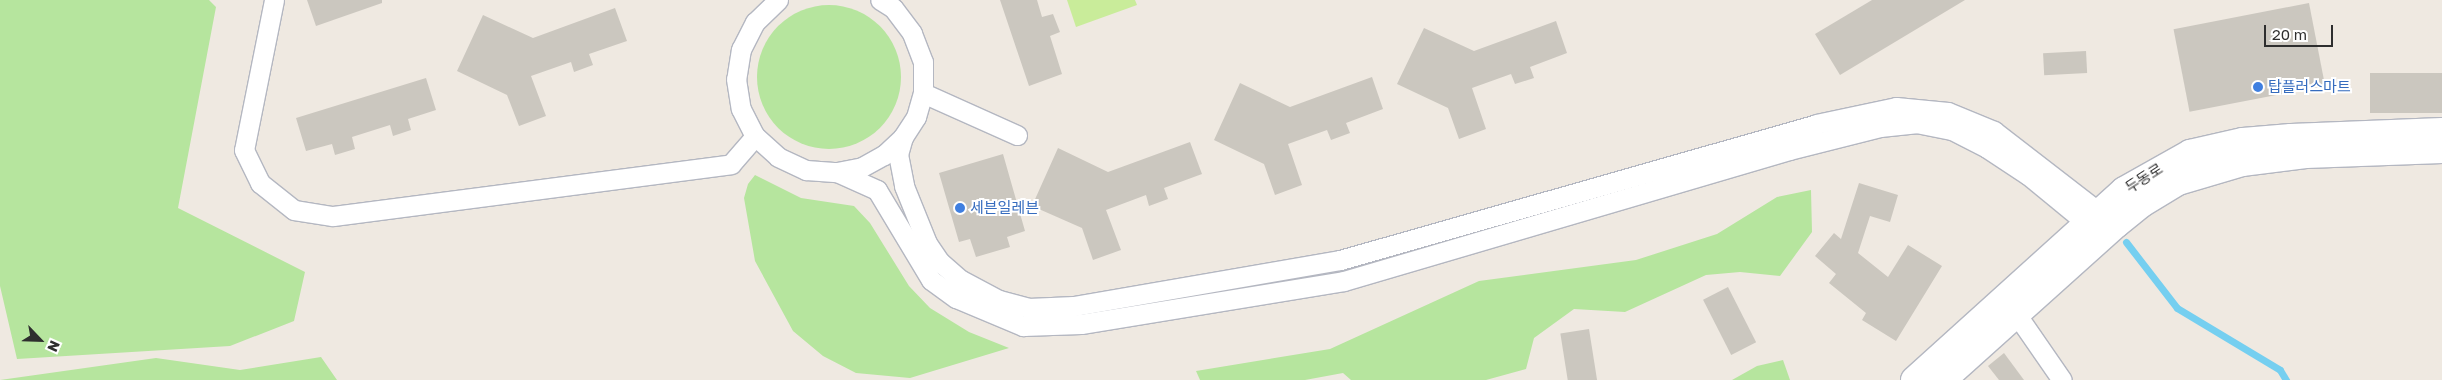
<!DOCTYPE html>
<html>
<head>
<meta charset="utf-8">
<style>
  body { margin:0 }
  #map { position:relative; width:2442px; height:380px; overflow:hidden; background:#efe9e1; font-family:"Golos Text","Noto Sans KR",sans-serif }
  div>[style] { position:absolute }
  .green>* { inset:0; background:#b6e59e }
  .round { border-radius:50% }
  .pitch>* { inset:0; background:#c9ec9a }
  .stream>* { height:7px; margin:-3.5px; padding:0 3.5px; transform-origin:3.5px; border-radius:3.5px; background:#75cff0 }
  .building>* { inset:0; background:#cbc7bf; transform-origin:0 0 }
  .roads { filter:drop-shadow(1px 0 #b4b7c1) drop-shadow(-1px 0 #b4b7c1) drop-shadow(0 1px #b4b7c1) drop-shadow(0 -1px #b4b7c1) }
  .street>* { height:19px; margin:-9.5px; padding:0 9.5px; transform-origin:9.5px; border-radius:9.5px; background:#fff }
  .secondary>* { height:26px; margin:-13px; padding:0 13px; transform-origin:13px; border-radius:13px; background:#fff }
  .dots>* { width:14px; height:14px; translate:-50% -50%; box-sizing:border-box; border:2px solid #fff; border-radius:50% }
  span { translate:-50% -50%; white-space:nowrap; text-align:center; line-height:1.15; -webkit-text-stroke:4px #fff; paint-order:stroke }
  .shop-label { font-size:15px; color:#366cbe }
  .left { translate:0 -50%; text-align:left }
  .street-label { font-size:15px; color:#2e2e2e }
  .north { position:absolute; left:15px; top:315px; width:50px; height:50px; -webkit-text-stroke:4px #fff; paint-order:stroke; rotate:114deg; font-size:14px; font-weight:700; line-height:20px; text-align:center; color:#2e2e2e }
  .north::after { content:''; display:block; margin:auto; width:18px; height:22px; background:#2e2e2e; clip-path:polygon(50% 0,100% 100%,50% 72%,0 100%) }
  .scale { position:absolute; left:2264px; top:25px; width:69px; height:22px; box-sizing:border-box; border:2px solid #2e2e2e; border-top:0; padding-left:6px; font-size:15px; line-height:18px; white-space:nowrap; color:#2e2e2e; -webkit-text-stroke:4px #fff; paint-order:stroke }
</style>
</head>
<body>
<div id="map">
  <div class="green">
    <i style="clip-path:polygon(0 0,209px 0,216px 7px,178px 208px,305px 272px,294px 321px,230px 346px,17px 359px,0 286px)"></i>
    <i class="round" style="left:757px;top:5px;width:144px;height:144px"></i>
    <i style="clip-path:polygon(755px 175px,801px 198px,854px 206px,870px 223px,909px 286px,930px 308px,969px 332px,1009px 348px,910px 378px,856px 373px,823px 356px,793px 331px,755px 261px,744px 198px,748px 184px)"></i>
    <i style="clip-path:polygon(1811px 190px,1812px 232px,1780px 276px,1740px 272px,1706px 275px,1625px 312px,1574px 309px,1534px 338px,1526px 369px,1486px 380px,1351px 380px,1343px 373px,1305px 380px,1200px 380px,1196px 371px,1330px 349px,1479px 281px,1636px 260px,1717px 234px,1777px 197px)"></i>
    <i style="clip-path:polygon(321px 357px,337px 380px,0 380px,156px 358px,240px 370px)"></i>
    <i style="clip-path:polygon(1783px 360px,1790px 380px,1732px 380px,1757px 366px)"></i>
  </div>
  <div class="pitch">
    <i style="clip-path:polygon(1067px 0,1135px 0,1137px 5px,1076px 27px)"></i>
  </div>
  <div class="stream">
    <i style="left:2126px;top:242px;width:83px;rotate:52.3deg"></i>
    <i style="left:2177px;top:308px;width:120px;rotate:31deg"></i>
    <i style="left:2280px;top:370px;width:12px;rotate:59deg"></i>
  </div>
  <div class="building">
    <i style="clip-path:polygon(307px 0,382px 0,382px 3px,316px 26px)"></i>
    <i style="clip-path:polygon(1000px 0,1037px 0,1042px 17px,1053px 14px,1060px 32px,1050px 36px,1062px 74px,1029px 86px)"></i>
    <i style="clip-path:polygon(1872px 0,1965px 0,1840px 75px,1815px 34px)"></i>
    <i style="left:2309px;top:3px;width:84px;height:138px;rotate:79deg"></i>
    <i style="clip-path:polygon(615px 8px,627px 41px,589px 54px,593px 65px,574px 72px,571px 62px,531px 76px,546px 116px,519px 126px,507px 95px,457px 71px,483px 15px,533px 38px)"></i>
    <i style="clip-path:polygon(1556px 21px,1567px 53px,1530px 67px,1534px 78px,1515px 84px,1511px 74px,1472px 88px,1486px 129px,1459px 139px,1448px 108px,1397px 84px,1424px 28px,1474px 51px)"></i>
    <i style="left:2086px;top:51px;width:22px;height:43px;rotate:87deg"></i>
    <i style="left:2442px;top:73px;width:40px;height:72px;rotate:90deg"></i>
    <i style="clip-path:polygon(1372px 77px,1383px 109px,1346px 123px,1350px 133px,1331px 140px,1327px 130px,1288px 144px,1302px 185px,1275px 195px,1264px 164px,1214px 140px,1240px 83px,1290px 107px)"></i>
    <i style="clip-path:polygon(426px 78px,436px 110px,408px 119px,411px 130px,393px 136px,390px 125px,352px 137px,355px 149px,335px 155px,332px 144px,306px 151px,296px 118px)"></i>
    <i style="clip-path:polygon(1190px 142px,1202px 174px,1164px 188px,1168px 199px,1149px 206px,1146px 195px,1106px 210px,1121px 250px,1093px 260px,1082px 228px,1032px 206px,1058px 148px,1108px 172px)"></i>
    <i style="clip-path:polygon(1003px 154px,1025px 231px,1007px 237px,1010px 247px,976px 257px,970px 239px,959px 242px,939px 173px)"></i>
    <i style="clip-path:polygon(1859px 183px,1898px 195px,1890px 222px,1870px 216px,1858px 253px,1888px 277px,1908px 245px,1942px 266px,1896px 341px,1862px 320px,1866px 313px,1829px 283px,1836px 274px,1815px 256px,1834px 233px,1841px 239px)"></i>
    <i style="left:1728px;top:287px;width:62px;height:28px;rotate:63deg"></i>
    <i style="left:1589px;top:329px;width:52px;height:29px;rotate:81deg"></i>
    <i style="clip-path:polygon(2004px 353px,2024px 380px,1999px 380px,1988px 366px)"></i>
  </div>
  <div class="roads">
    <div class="street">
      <i style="left:274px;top:0;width:153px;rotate:101.3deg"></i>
      <i style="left:244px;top:150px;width:37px;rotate:64deg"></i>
      <i style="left:260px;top:183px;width:43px;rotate:38.5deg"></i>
      <i style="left:294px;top:210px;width:39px;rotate:9deg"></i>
      <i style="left:333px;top:216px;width:401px;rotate:-7.4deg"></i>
      <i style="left:731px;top:164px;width:37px;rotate:-49deg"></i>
      <i style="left:778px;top:0;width:32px;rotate:136deg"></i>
      <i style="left:755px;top:22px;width:30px;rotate:117deg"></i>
      <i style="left:741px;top:49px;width:30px;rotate:99deg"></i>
      <i style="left:736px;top:79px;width:30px;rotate:81deg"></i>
      <i style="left:741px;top:109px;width:30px;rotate:63deg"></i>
      <i style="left:755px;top:136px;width:31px;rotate:42deg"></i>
      <i style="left:778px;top:157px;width:31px;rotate:25deg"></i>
      <i style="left:806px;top:170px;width:31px;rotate:4deg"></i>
      <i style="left:837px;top:172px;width:25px;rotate:-11deg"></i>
      <i style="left:862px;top:167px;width:25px;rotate:-29deg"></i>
      <i style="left:884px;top:155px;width:26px;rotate:-43deg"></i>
      <i style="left:903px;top:137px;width:24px;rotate:-57deg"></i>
      <i style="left:916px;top:117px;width:25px;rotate:-74deg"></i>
      <i style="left:923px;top:93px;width:31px;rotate:-90deg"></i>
      <i style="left:923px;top:62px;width:31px;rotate:-111deg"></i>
      <i style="left:912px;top:33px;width:31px;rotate:-127deg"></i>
      <i style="left:893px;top:8px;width:15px;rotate:-148deg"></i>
      <i style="left:923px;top:93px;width:103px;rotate:24.1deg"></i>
      <i style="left:903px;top:137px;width:18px;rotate:106deg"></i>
      <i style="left:898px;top:154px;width:33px;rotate:79deg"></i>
      <i style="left:904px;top:186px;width:61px;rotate:68deg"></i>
      <i style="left:927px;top:243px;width:23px;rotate:56deg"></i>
      <i style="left:940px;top:262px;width:28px;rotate:41deg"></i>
      <i style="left:961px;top:280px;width:43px;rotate:27.8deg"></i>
      <i style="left:999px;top:300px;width:30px;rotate:15deg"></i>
      <i style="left:1028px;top:308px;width:46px;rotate:-2.5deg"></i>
      <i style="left:1074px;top:306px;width:270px;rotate:-9.8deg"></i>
      <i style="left:1340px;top:260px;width:495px;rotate:-15.9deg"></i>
      <i style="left:1816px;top:124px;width:82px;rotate:-12deg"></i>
      <i style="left:1896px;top:107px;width:52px;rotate:5.5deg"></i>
      <i style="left:1948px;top:112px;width:50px;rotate:22.4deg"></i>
      <i style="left:1994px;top:131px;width:145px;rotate:37.7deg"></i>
      <i style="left:837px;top:172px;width:44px;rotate:24.2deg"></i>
      <i style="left:877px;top:190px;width:105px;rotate:59deg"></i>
      <i style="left:931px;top:280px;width:31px;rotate:36deg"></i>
      <i style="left:956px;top:298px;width:73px;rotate:22.7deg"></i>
      <i style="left:1023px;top:326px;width:58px;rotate:-2deg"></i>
      <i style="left:1081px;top:324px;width:266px;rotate:-9.3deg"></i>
      <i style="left:1344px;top:281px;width:464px;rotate:-16.4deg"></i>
      <i style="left:1789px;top:150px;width:94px;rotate:-14.2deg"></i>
      <i style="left:1880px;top:127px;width:36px;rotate:-6deg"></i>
      <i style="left:1916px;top:123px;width:37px;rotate:11deg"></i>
      <i style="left:1952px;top:130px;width:39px;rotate:27deg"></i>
      <i style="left:1987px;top:148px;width:49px;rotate:33.4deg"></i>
      <i style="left:2028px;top:175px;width:87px;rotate:39.4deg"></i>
      <i style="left:2010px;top:305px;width:91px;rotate:55.3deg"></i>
    </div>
    <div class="secondary">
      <i style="left:1914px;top:380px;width:283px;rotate:-42.1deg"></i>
      <i style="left:2124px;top:190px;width:76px;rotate:-29.3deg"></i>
      <i style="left:2190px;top:153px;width:54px;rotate:-12.8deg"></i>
      <i style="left:2243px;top:141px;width:48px;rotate:-4.8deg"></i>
      <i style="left:2291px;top:137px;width:151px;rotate:-2.3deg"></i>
      <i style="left:1943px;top:380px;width:232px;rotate:-41.9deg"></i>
      <i style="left:2116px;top:225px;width:33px;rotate:-39deg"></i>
      <i style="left:2142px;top:204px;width:42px;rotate:-31.4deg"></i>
      <i style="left:2178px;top:182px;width:67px;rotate:-16.5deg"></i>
      <i style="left:2242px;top:163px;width:64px;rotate:-7.1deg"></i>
      <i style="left:2306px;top:155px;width:136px;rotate:-2.1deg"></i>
    </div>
  </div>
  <div class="dots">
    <i style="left:2258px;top:87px;background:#3f7fe0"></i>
    <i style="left:960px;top:208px;background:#3f7fe0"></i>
  </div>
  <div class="shop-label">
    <span class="left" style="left:2268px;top:87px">탑플러스마트</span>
    <span class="left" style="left:970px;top:208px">세븐일레븐</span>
  </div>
  <div class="street-label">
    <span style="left:2144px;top:178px;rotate:-33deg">두동로</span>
  </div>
  <div class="north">N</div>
  <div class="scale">20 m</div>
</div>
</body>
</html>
